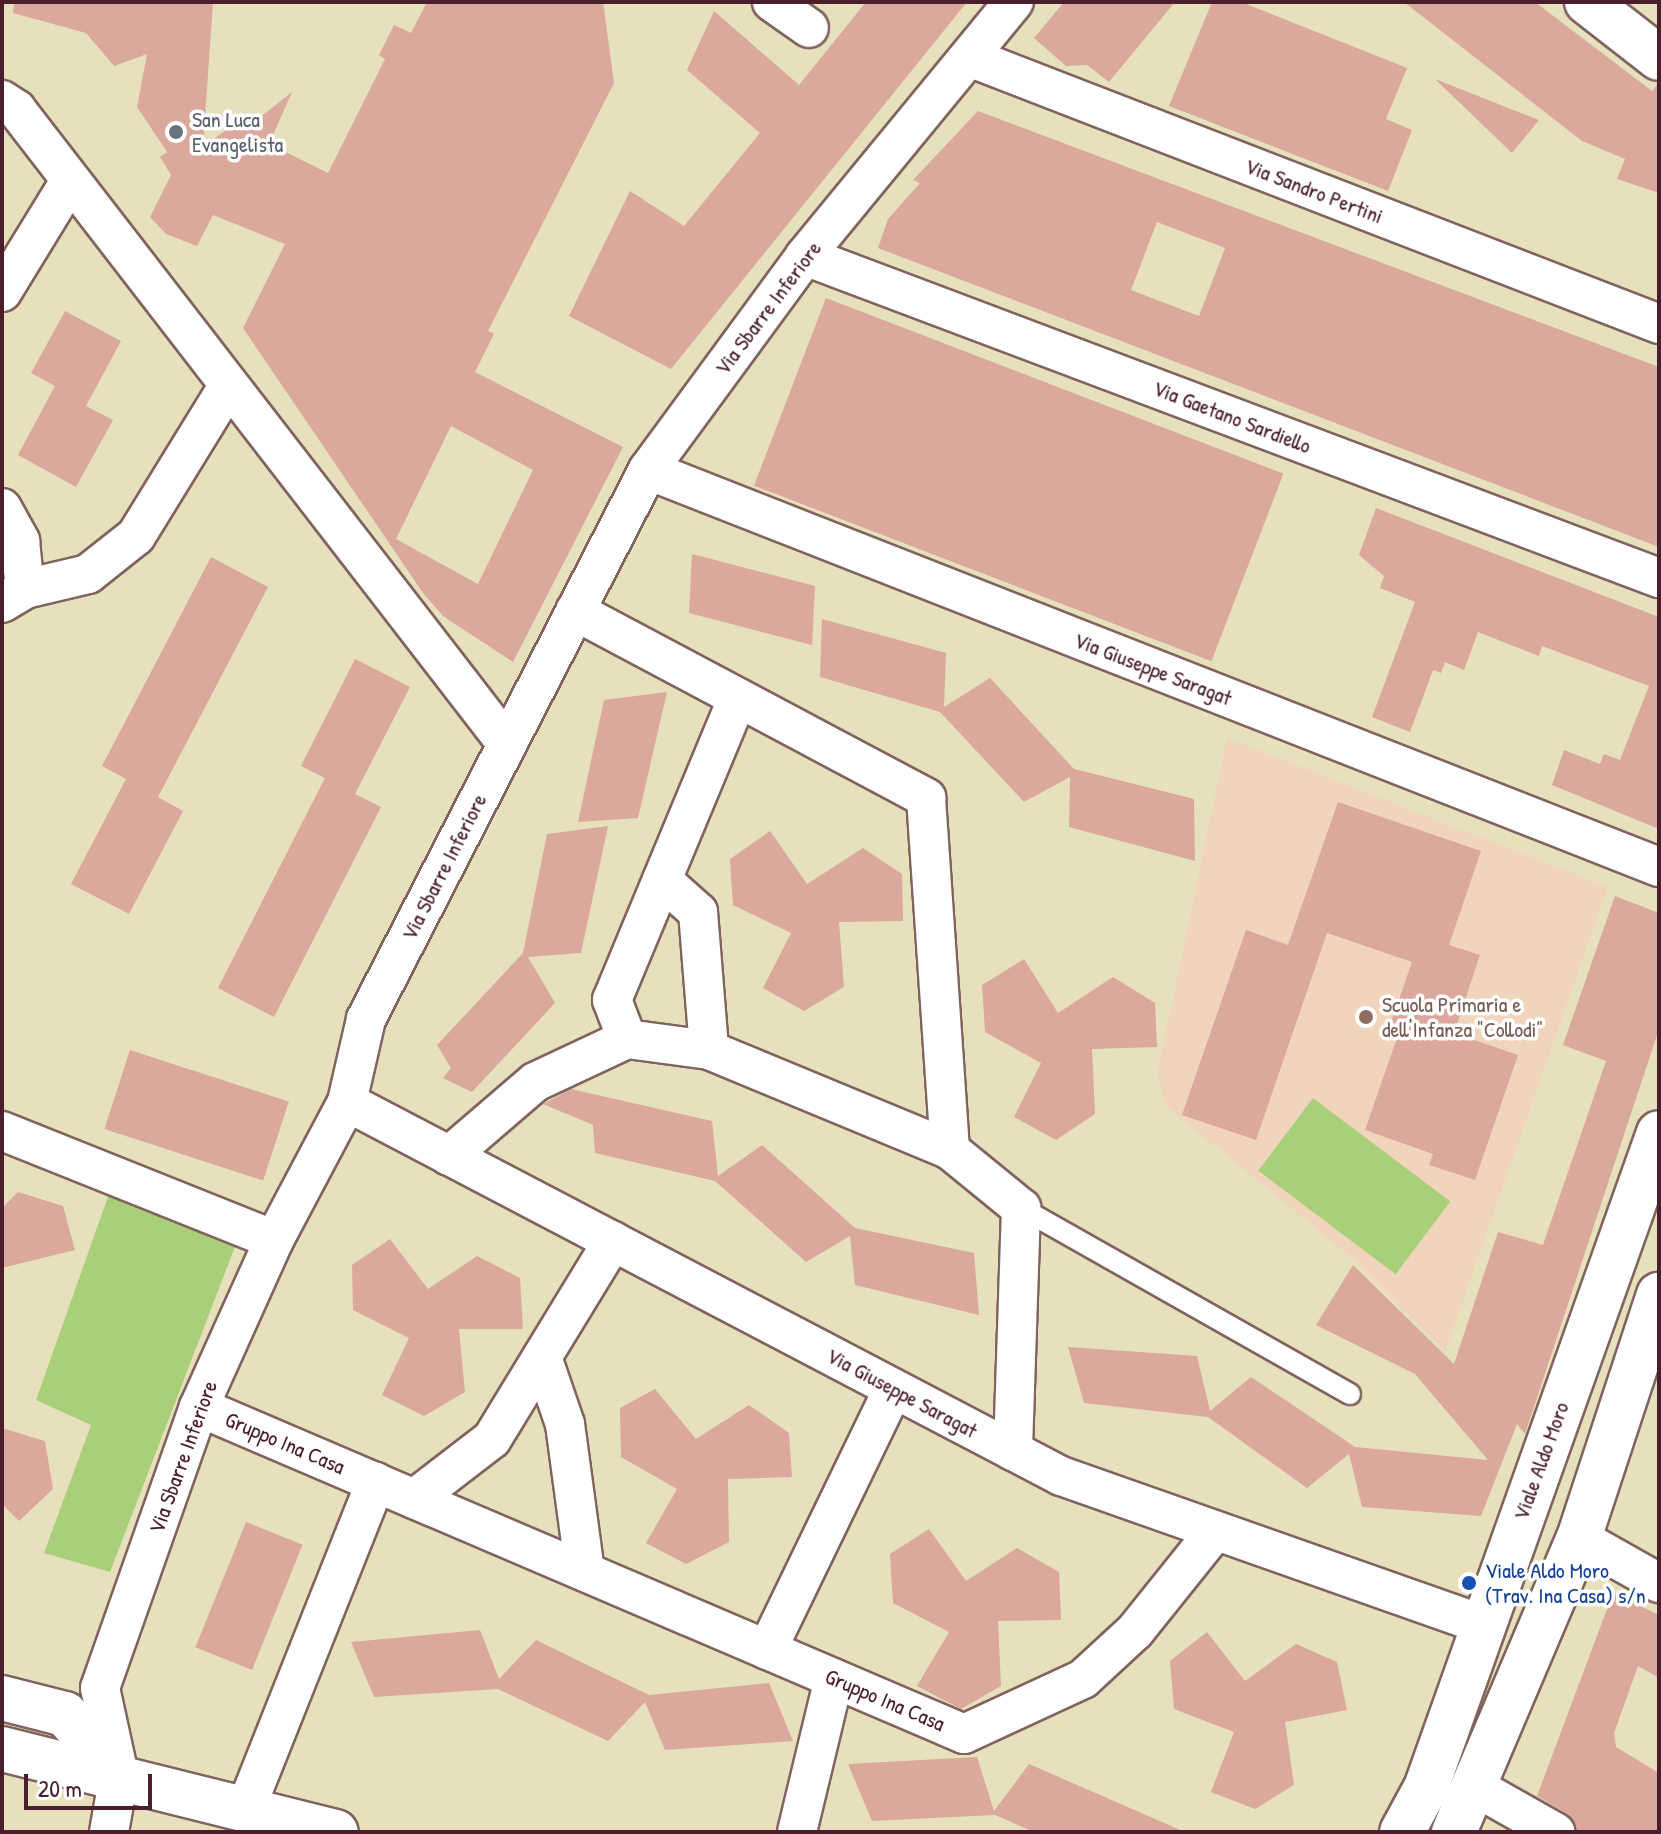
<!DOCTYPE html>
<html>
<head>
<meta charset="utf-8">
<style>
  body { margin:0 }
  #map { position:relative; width:1661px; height:1834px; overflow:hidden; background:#e7e0bd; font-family:"Patrick Hand",sans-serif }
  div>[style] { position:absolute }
  .built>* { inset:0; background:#f0d5bc }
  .green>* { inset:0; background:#a9cf79; transform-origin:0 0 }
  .building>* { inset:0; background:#daa89c; transform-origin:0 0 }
  .roads { filter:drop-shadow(2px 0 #81635e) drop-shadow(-2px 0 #81635e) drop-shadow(0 2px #81635e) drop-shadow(0 -2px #81635e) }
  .service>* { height:20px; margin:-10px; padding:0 10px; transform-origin:10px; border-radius:10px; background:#fff }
  .minor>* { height:38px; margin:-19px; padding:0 19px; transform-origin:19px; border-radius:19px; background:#fff }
  .tertiary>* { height:44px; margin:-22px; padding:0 22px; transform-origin:22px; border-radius:22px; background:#fff }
  .dots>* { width:22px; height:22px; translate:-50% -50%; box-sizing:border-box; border:4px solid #fff; border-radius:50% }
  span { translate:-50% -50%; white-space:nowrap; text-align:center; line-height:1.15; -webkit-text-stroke:7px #fff; paint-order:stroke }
  .worship-label { font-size:22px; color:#5b616d }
  .left { translate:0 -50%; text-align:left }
  .street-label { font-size:22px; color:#4a1f2b }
  .education-label { font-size:22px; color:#785e54 }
  .transit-label { font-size:22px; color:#164399 }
  .frame { position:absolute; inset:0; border:4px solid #4a1f2b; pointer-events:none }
  .scale { position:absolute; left:24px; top:1774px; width:128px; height:36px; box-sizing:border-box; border:4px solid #4a1f2b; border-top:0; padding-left:10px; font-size:24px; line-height:28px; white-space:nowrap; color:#4a1f2b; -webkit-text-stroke:6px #fff; paint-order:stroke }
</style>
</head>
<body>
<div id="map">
  <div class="built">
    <i style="clip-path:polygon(1227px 738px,1608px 887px,1445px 1352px,1358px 1263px,1166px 1106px,1157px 1075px)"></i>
  </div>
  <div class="green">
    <i style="left:1313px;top:1098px;width:172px;height:91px;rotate:37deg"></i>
    <i style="clip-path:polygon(109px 1194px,236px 1244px,110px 1572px,44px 1553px,91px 1425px,36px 1400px)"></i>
  </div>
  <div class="building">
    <i style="clip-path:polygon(evenodd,14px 2px,213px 2px,203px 147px,241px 119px,248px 127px,292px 92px,269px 144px,328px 173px,385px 59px,379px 55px,394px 25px,411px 33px,427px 2px,603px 2px,614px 83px,488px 331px,494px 334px,475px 372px,623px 447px,513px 662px,443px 616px,423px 593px,243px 328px,285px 244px,213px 215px,197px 246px,166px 234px,150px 217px,171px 175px,160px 157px,167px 152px,137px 107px,147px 54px,114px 66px,86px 33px,13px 13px,14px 2px,451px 426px,533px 470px,478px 584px,396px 539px,451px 426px)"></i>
    <i style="clip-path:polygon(866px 2px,967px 2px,671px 369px,569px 316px,630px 191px,684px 226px,760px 133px,687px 70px,714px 11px,799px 85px)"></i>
    <i style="clip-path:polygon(1064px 2px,1175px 2px,1109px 82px,1087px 65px,1066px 66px,1034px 38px)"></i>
    <i style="clip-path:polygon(1212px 2px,1241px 2px,1407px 68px,1386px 119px,1412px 130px,1388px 191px,1169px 106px)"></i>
    <i style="clip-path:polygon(1404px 2px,1535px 2px,1652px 91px,1659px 82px,1659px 193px,1617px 179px,1625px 159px,1582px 141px)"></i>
    <i style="clip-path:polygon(1435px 79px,1539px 120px,1512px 153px)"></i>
    <i style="clip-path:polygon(evenodd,978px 111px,1659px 367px,1659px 547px,878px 248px,888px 219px,920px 183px,913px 180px,978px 111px,1157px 222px,1225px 248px,1199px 316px,1131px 290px,1157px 222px)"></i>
    <i style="left:826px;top:298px;width:490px;height:201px;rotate:21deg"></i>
    <i style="clip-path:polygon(65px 311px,121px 341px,86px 406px,113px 420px,76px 487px,18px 455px,55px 386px,31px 373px)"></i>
    <i style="clip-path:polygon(1376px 508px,1659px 617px,1659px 829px,1552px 785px,1564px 750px,1600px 764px,1604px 754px,1620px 760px,1649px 686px,1542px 646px,1539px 656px,1478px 632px,1464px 670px,1445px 662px,1441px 673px,1433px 670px,1410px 732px,1372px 717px,1415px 602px,1380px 588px,1384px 576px,1359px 555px)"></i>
    <i style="clip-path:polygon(692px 554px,815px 586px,812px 645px,689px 613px)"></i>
    <i style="clip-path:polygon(211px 557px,268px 587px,158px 797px,183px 811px,129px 914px,71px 884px,126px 779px,102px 766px)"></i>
    <i style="clip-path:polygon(822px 619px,946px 653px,944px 707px,990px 678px,1074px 769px,1194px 799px,1195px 861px,1069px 827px,1070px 777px,1024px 802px,940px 712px,820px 677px)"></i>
    <i style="clip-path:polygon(355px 659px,410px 687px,355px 794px,381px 807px,274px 1017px,218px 988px,325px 778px,301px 766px)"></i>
    <i style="clip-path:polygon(667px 692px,638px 818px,578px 822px,604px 700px)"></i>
    <i style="clip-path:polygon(1338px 802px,1481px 851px,1449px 945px,1480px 955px,1454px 1033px,1518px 1055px,1475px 1180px,1429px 1165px,1433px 1154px,1365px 1130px,1397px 1038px,1387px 1034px,1412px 962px,1327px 933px,1256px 1140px,1182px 1115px,1246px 930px,1288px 945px)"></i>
    <i style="clip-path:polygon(608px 826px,581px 953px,528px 957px,555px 1003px,472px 1092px,443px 1078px,451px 1068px,437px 1045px,523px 953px,547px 834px)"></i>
    <i style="clip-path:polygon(770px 831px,807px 884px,863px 848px,902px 874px,903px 921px,839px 922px,844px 987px,804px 1011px,763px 988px,791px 933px,733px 905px,730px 859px)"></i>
    <i style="clip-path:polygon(1615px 896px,1659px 913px,1659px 1029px,1525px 1434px,1517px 1424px,1481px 1516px,1362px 1507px,1349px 1454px,1307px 1488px,1208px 1417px,1084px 1403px,1068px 1347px,1197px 1356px,1210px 1411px,1251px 1377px,1355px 1447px,1488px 1460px,1415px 1374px,1316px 1325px,1353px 1265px,1454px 1364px,1498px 1232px,1543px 1245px,1606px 1061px,1563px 1045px)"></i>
    <i style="clip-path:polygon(1024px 959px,1058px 1013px,1113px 977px,1155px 1003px,1157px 1047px,1092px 1049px,1095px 1114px,1056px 1140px,1014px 1117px,1041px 1063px,985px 1032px,982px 985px)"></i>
    <i style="left:130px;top:1050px;width:167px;height:83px;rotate:18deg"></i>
    <i style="clip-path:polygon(571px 1089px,712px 1121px,718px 1176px,762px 1145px,855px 1228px,974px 1253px,979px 1315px,855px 1285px,850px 1236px,806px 1262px,715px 1181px,595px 1153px,593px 1125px,543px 1104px)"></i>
    <i style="clip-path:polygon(18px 1192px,63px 1206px,75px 1250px,2px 1268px,2px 1208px)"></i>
    <i style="clip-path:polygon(390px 1239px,428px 1289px,477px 1256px,520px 1278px,523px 1329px,459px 1329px,465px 1392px,424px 1416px,382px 1395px,409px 1338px,353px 1310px,352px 1265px)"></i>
    <i style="clip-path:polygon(655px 1389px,696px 1439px,749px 1405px,789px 1433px,792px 1477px,728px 1479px,729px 1542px,686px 1564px,646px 1543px,677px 1489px,621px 1457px,620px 1408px)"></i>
    <i style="clip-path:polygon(2px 1428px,45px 1441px,53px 1489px,19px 1521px,2px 1504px)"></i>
    <i style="left:246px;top:1522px;width:61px;height:135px;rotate:22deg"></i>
    <i style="clip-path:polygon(929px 1529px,966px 1581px,1017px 1548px,1059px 1572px,1061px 1620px,998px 1621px,1001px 1686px,961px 1709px,917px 1686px,949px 1632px,893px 1603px,890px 1554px)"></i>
    <i style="clip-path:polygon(1613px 1593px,1659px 1615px,1659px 1678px,1638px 1666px,1614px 1733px,1616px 1747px,1659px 1773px,1659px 1832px,1577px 1832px,1566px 1813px,1537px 1796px)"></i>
    <i style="clip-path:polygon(480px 1630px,499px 1679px,536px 1640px,649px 1695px,769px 1683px,793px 1741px,665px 1750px,645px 1702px,608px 1741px,498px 1689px,374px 1697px,351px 1642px)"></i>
    <i style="clip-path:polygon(1207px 1632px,1245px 1681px,1296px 1644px,1337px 1662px,1347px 1710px,1285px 1722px,1294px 1785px,1255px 1809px,1211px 1792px,1234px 1732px,1174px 1709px,1170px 1661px)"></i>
    <i style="clip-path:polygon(977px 1757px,994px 1811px,1029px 1764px,1185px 1832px,1034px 1832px,995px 1815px,872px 1821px,848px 1764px)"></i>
  </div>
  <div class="roads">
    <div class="service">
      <i style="left:1021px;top:1208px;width:378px;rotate:29.5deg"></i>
    </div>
    <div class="minor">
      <i style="left:772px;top:2px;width:45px;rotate:35.1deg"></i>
      <i style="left:969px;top:57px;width:740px;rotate:21.15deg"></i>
      <i style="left:2px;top:100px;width:17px;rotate:33deg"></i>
      <i style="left:16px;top:109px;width:803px;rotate:52.29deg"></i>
      <i style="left:805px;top:256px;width:913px;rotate:20.66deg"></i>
      <i style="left:2px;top:292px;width:130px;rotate:-58.5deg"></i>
      <i style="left:648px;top:470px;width:1086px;rotate:21.44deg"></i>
      <i style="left:2px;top:508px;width:38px;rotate:61deg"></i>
      <i style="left:20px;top:541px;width:48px;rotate:84.1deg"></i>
      <i style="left:2px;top:603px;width:27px;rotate:-31deg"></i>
      <i style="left:25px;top:589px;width:65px;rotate:-13.4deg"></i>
      <i style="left:88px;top:574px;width:61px;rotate:-38.4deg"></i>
      <i style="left:136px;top:536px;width:174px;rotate:-58.4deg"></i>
      <i style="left:575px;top:611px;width:398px;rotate:28deg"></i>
      <i style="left:926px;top:798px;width:353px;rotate:86.1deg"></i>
      <i style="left:662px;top:880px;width:48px;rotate:41.6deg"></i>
      <i style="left:698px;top:912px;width:138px;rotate:85.4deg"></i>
      <i style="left:627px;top:1039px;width:42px;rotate:-111deg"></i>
      <i style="left:612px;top:1000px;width:327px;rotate:-67.4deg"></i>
      <i style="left:347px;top:1102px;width:806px;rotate:27.65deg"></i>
      <i style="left:1061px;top:1476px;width:446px;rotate:19.4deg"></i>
      <i style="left:2px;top:1131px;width:293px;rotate:21.8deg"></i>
      <i style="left:449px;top:1156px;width:113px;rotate:-40.7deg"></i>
      <i style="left:535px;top:1082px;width:102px;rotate:-25.1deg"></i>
      <i style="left:627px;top:1039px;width:83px;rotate:7.6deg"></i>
      <i style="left:709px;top:1050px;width:261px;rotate:22.5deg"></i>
      <i style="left:950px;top:1150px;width:92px;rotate:39.2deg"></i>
      <i style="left:1021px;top:1208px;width:243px;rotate:91.9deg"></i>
      <i style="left:542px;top:1357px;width:71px;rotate:71.1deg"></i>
      <i style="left:565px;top:1424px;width:149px;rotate:82.3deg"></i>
      <i style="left:199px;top:1407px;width:832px;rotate:23.14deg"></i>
      <i style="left:964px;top:1734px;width:131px;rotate:-24.8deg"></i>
      <i style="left:1083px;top:1679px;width:71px;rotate:-42.7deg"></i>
      <i style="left:1135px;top:1631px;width:128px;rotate:-51.3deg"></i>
      <i style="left:414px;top:1499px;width:98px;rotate:-37.6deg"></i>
      <i style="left:492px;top:1439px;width:232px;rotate:-58.6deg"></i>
      <i style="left:1579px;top:1538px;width:92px;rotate:29.4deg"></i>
      <i style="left:767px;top:1650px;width:290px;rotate:-64.2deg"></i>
      <i style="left:1477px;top:1788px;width:90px;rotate:29.4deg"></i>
      <i style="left:246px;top:1808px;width:351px;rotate:-68.3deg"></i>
      <i style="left:109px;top:1832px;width:58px;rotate:-80deg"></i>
      <i style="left:119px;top:1775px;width:89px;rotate:-102.3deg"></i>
      <i style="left:100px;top:1688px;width:298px;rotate:-70.6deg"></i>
      <i style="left:199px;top:1407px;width:183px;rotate:-65.8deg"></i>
      <i style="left:274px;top:1240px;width:156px;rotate:-62.1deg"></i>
      <i style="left:347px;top:1102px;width:85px;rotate:-77.1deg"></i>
      <i style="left:366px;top:1019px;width:617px;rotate:-62.81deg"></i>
      <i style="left:648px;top:470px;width:265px;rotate:-53.7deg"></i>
      <i style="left:805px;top:256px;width:329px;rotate:-50.6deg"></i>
      <i style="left:797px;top:1832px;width:158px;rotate:-76.5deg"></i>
    </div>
    <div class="tertiary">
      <i style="left:1587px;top:2px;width:91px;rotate:37.9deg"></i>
      <i style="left:2px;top:1698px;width:65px;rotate:14.3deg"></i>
      <i style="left:65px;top:1714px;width:81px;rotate:48.5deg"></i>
      <i style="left:2px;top:1749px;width:344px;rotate:14deg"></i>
      <i style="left:1402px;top:1832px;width:50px;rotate:-61.4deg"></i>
      <i style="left:1426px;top:1788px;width:695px;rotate:-70.42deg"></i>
      <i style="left:1454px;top:1832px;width:319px;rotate:-67deg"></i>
      <i style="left:1579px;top:1538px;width:256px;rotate:-71.8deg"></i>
    </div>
  </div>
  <div class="dots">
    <i style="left:176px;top:132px;background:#6b7280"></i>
    <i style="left:1366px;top:1017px;background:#8d6e63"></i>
    <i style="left:1469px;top:1583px;background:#1a4fb4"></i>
  </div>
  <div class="worship-label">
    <span class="left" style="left:192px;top:132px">San Luca<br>Evangelista</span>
  </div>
  <div class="street-label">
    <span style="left:1314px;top:191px;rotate:21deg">Via Sandro Pertini</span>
    <span style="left:768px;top:308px;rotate:-53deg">Via Sbarre Inferiore</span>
    <span style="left:1232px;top:417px;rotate:21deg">Via Gaetano Sardiello</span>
    <span style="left:1153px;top:669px;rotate:21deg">Via Giuseppe Saragat</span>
    <span style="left:444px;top:867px;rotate:-63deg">Via Sbarre Inferiore</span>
    <span style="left:902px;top:1393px;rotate:28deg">Via Giuseppe Saragat</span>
    <span style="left:285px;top:1443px;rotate:23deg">Gruppo Ina Casa</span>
    <span style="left:183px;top:1457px;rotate:-70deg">Via Sbarre Inferiore</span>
    <span style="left:1541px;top:1461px;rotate:-70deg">Viale Aldo Moro</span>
    <span style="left:885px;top:1700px;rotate:23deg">Gruppo Ina Casa</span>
  </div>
  <div class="education-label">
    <span class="left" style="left:1382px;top:1017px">Scuola Primaria e<br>dell'Infanza "Collodi"</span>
  </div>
  <div class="transit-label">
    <span class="left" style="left:1485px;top:1583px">Viale Aldo Moro<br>(Trav. Ina Casa) s/n</span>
  </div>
  <div class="frame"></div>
  <div class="scale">20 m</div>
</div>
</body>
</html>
